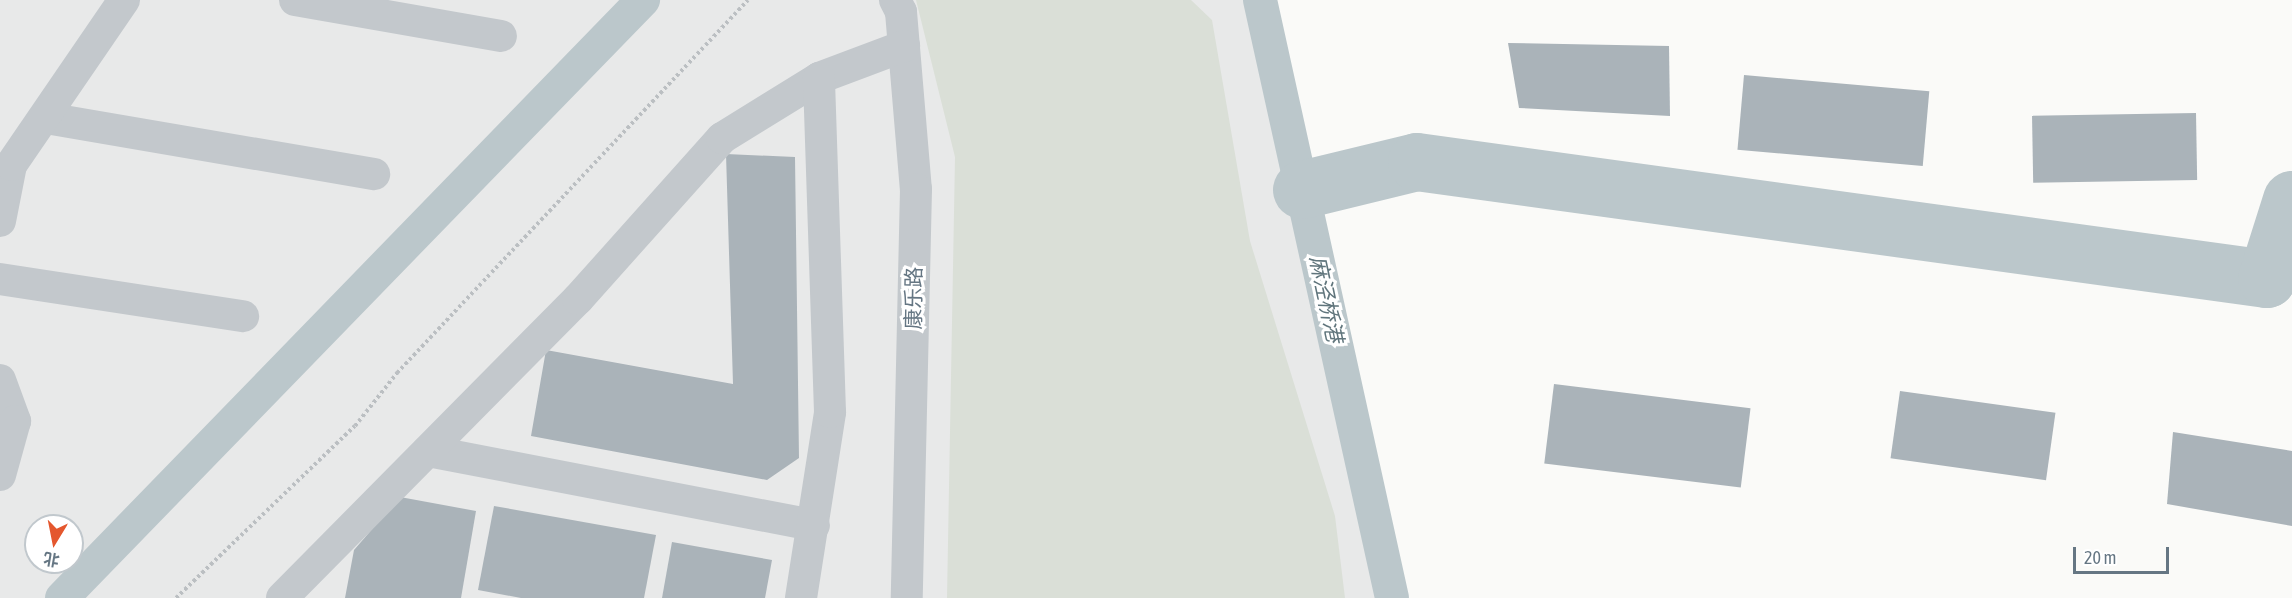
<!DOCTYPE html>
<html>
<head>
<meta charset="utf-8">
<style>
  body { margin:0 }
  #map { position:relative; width:2292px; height:598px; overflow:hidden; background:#fafaf8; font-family:"Asap Condensed","Noto Sans SC",sans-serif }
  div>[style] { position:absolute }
  .built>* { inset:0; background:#e8e9e9 }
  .green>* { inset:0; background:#dadfd7 }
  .canal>* { height:34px; margin:-17px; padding:0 17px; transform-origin:17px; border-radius:17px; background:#bbc7cb }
  .river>* { height:58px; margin:-29px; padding:0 29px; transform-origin:29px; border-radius:29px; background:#bbc7cb }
  .building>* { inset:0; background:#aab3b9; transform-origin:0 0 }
  .path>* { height:4px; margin-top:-2px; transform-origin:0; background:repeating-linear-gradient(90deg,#bbbfc2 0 3px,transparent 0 6px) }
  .minor>* { height:32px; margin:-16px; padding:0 16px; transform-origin:16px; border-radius:16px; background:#c3c8cc }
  span { translate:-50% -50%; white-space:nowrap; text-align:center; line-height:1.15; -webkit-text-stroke:6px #fff; paint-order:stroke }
  .street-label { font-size:21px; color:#657683 }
  .water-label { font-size:22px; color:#60757c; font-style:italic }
  .north { position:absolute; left:24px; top:514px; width:60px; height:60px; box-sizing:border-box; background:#fff; border:2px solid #c1c8cd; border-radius:50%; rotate:190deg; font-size:16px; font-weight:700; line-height:24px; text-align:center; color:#657683 }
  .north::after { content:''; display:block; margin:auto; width:21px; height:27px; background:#e4572e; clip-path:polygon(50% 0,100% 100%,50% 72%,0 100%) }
  .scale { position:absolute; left:2073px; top:547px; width:96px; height:27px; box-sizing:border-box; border:3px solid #657683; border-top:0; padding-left:8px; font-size:18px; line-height:21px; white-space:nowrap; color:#657683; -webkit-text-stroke:4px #fff; paint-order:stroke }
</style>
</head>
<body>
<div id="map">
  <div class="built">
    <i style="clip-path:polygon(evenodd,0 0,1260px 0,1392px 598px,0 598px,0 0,36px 526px,72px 526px,72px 562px,36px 562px,36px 526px)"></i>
  </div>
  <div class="green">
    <i style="clip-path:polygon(916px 0,1191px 0,1212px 20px,1250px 241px,1335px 516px,1345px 598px,947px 598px,955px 157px)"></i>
  </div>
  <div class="canal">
    <i style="left:1260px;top:0;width:612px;rotate:77.55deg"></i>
    <i style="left:62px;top:598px;width:834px;rotate:-45.83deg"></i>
  </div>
  <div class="river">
    <i style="left:1302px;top:190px;width:118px;rotate:-13.7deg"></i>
    <i style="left:1417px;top:162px;width:858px;rotate:7.84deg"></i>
    <i style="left:2267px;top:279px;width:83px;rotate:-72.4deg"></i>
  </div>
  <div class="building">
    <i style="clip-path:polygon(1508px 43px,1669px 46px,1670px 116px,1519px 108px)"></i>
    <i style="left:1744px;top:75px;width:186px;height:75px;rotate:5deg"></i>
    <i style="left:2196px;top:113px;width:67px;height:164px;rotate:89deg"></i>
    <i style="clip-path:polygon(726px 154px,795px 157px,799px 458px,767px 480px,531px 436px,546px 350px,733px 384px)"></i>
    <i style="left:1554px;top:384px;width:198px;height:80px;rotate:7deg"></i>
    <i style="left:1900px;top:391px;width:157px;height:68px;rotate:8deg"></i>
    <i style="clip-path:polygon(2173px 432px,2292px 451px,2292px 526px,2167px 504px)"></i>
    <i style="clip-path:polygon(400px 497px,476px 511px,461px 598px,345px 598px,354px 550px)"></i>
    <i style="clip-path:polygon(494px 506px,656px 535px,644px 598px,521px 598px,478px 590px)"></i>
    <i style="clip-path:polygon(672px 542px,772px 560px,765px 598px,662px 598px)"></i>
  </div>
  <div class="path">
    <i style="left:176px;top:598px;width:248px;rotate:-43.9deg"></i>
    <i style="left:355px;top:426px;width:68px;rotate:-51.6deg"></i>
    <i style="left:397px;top:373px;width:512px;rotate:-46.74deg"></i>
  </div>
  <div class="minor">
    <i style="left:295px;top:0;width:209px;rotate:9.9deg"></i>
    <i style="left:895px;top:0;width:13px;rotate:63deg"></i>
    <i style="left:901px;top:12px;width:178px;rotate:85.2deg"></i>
    <i style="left:916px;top:189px;width:409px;rotate:91.3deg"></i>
    <i style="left:46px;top:118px;width:333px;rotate:9.7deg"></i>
    <i style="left:0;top:221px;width:57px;rotate:-78.9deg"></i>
    <i style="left:11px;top:165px;width:200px;rotate:-55.6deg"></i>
    <i style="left:0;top:279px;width:246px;rotate:8.7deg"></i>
    <i style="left:0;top:380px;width:44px;rotate:69.9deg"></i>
    <i style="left:15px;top:421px;width:56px;rotate:105.5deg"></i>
    <i style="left:428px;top:451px;width:393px;rotate:10.9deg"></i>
    <i style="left:282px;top:598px;width:421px;rotate:-45.3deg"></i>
    <i style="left:578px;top:299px;width:216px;rotate:-48.2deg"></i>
    <i style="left:722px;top:138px;width:114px;rotate:-31.7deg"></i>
    <i style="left:819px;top:78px;width:91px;rotate:-20.6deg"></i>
    <i style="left:801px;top:598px;width:188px;rotate:-81.1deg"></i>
    <i style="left:830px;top:412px;width:334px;rotate:-91.9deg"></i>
  </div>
  <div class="street-label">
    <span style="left:913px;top:298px;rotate:-89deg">康乐路</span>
  </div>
  <div class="water-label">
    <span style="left:1326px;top:299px;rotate:78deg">麻泾桥港</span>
  </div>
  <div class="north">北</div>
  <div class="scale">20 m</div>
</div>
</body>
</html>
